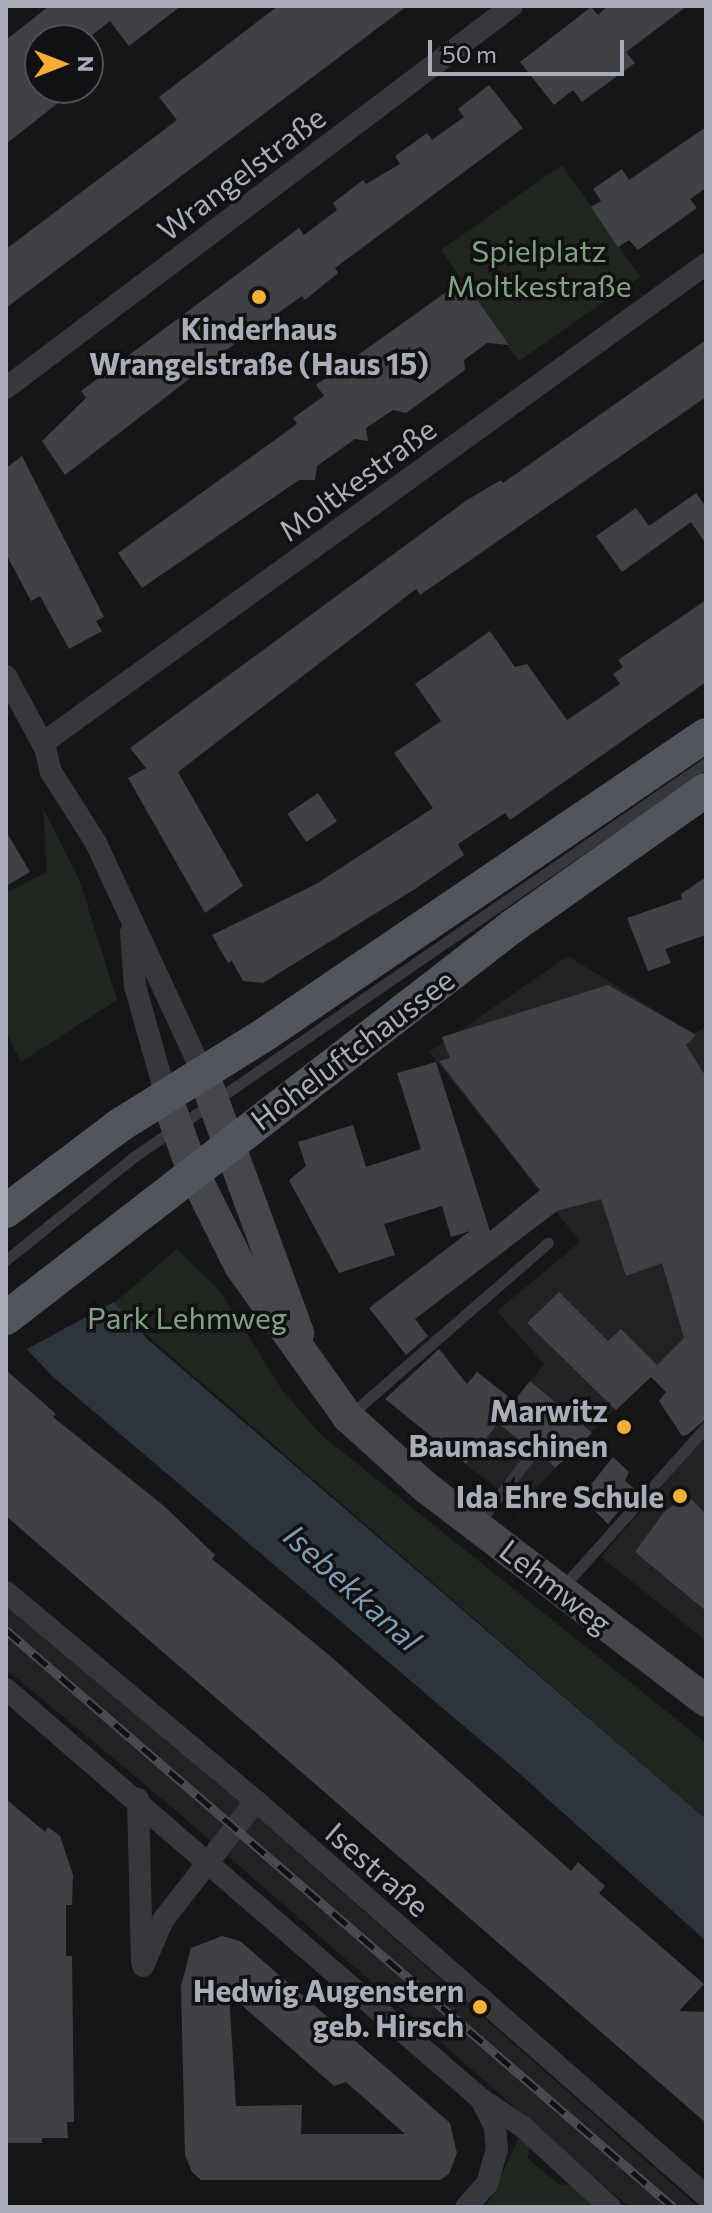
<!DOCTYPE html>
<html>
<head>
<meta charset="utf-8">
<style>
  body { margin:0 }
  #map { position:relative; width:712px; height:2213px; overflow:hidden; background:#161618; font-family:Commissioner,sans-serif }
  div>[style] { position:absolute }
  .built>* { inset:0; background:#222225 }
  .green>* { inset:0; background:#1e261f; transform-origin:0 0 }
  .water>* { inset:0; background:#2c353c }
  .pier>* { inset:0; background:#161618 }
  .building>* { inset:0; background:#404145; transform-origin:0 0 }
  .lane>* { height:11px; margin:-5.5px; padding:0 5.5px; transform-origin:5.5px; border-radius:5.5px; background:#37383d }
  .street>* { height:22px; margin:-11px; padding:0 11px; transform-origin:11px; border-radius:11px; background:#37383d }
  .secondary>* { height:32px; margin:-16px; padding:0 16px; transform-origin:16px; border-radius:16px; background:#45474d }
  .primary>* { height:34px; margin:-17px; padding:0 17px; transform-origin:17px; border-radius:17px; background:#53555c }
  .rail>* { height:9px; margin-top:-4.5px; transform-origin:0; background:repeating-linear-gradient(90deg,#111113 0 18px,#4a4c52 0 36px); box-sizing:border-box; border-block:2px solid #4a4c52 }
  .dots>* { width:22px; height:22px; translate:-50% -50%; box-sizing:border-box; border:4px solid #111113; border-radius:50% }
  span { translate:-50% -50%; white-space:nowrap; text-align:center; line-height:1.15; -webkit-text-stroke:7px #111113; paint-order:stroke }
  .street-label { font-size:30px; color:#a8adb8 }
  .park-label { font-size:30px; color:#7fa381 }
  .poi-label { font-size:30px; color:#a8adb8; font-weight:700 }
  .right { translate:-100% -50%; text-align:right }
  .water-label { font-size:32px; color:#7f9bb3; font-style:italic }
  .frame { position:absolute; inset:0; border:8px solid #a8adb8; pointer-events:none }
  .north { position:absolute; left:24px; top:24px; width:80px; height:80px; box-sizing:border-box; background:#111113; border:2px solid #4d4f55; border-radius:50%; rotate:90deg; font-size:22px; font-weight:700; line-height:32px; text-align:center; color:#a8adb8 }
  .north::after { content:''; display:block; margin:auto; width:28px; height:36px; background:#f2b134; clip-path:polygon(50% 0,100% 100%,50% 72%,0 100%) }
  .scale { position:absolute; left:428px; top:40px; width:196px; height:36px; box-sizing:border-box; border:4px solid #a8adb8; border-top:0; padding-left:10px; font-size:24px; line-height:28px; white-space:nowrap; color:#a8adb8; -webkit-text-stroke:6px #111113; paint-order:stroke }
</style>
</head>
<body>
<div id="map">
  <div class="built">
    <i style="clip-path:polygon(568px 956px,694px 1034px,706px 1026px,706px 1316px,519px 1505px,465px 1464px,544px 1364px,497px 1311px,580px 1242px,429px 1052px)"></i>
    <i style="clip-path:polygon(706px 1435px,706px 1641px,601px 1557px)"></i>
    <i style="clip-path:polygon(6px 1604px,214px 1779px,698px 2207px,629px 2207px,174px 1809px,6px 1669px)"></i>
  </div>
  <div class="green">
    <i style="left:562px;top:165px;width:136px;height:148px;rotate:55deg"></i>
    <i style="clip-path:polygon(43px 808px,79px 879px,117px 1000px,21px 1062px,6px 1032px,6px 893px,47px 872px)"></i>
    <i style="clip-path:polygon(177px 1249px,220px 1291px,282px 1390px,320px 1434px,706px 1743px,706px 1819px,112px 1305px)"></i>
    <i style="clip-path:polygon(519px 2138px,530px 2148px,527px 2158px,560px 2185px,570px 2184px,594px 2207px,486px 2207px)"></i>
  </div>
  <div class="water">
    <i style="clip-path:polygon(6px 1180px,146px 1338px,706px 1819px,706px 1941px,512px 1767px,52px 1376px,6px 1327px)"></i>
  </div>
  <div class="pier">
    <i style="clip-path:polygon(6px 1176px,114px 1302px,23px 1351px,6px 1333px)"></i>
  </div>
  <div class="building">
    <i style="clip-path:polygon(49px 6px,181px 6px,129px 46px,110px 21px,86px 40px,40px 40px,40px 88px,77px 88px,6px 144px,6px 40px)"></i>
    <i style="clip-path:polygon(278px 6px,407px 6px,6px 308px,6px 249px,177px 120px,159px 97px)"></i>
    <i style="clip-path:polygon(608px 6px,687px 6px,626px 52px,635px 63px,582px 102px,573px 90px,554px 105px,520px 62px,591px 7px,598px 15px)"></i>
    <i style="clip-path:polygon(489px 85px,523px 128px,335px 268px,338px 273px,305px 300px,302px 296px,237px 342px,65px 475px,42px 441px,86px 398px,81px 391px,299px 228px,304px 235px,337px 210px,333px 203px,363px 180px,366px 184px,400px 164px,395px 156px,427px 133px,432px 140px,464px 117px,458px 109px)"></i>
    <i style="clip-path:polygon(706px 127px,706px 188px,690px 199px,697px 208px,638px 250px,629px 240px,618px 247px,591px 207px,601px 201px,593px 189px,622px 169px,629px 180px)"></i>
    <i style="clip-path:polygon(463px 280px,509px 345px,487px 343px,464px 360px,465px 370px,406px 413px,393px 410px,366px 428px,368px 441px,355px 439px,317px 466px,315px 480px,299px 480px,142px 588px,118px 553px,297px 424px,293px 418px,324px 396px,316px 385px)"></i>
    <i style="clip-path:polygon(706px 340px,706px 397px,420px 595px,416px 589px,178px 772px,243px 886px,205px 913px,128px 778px,146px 768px,130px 748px,467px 500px,501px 480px,503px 483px)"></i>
    <i style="clip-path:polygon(22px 456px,104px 617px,96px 621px,102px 631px,69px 649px,40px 596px,31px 601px,6px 554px,6px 468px)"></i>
    <i style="clip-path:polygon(696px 493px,706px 507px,706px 544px,691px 522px,622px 572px,596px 536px,636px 508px,649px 526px)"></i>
    <i style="clip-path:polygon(706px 600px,706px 682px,510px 820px,505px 813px,458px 844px,464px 855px,415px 889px,263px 983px,243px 981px,232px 961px,228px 963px,212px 935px,316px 884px,433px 808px,394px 753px,441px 721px,415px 684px,490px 631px,515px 667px,527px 664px,567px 720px,620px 684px,613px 674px,623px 667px,618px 660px)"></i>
    <i style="left:318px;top:793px;width:34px;height:37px;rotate:56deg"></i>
    <i style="clip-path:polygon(6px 831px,30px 872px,6px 886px)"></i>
    <i style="clip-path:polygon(706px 877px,706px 935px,665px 949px,671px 963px,648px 971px,627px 918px,682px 899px,681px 894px)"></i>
    <i style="clip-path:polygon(608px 985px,696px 1035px,686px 1045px,706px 1077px,706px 1419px,687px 1435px,682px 1436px,659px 1401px,666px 1392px,651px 1377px,616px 1410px,527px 1323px,559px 1292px,608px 1341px,621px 1329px,657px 1365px,684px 1338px,662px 1263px,626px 1276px,601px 1199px,557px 1211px,415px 1319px,428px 1336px,406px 1355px,369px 1308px,470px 1231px,451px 1237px,442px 1206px,384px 1224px,395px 1255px,339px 1273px,289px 1180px,306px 1166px,298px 1142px,353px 1125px,366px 1167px,421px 1149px,397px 1073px,436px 1062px,490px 1231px,540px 1190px,439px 1061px,450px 1058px,442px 1037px)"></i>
    <i style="clip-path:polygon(439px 1349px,467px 1384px,477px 1372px,514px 1401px,530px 1381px,592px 1433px,555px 1468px,538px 1448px,528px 1447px,498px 1423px,466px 1464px,385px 1399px)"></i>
    <i style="clip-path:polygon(6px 1370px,56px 1414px,53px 1417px,164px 1506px,215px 1555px,212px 1559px,329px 1655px,571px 1871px,578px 1862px,605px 1886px,599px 1893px,704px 1984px,679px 2011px,706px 2012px,706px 2123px,6px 1516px)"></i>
    <i style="clip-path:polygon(613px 1457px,629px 1472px,625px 1481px,636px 1490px,608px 1524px,581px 1497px)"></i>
    <i style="clip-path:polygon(687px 1495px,706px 1514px,706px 1611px,635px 1552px,664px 1512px)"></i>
    <i style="clip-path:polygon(6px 1799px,45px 1832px,48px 1827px,60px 1836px,73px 1875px,72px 1905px,66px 1905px,66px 1956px,72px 1956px,74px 2122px,67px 2122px,68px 2138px,42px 2138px,42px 2143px,6px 2143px)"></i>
    <i style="clip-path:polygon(evenodd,222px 1936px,240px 1941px,450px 2123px,457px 2153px,449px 2174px,440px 2180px,201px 2180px,192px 2172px,185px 2155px,181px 1986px,191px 1948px,222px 1936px,229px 1994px,334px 2086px,346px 2082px,405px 2134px,301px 2134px,302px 2105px,236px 2106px,229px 1994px)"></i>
  </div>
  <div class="lane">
    <i style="left:6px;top:1260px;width:166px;rotate:-38.9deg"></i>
    <i style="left:135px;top:1156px;width:693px;rotate:-34.54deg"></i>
    <i style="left:351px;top:1414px;width:261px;rotate:-41deg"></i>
    <i style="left:478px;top:1523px;width:88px;rotate:-52deg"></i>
    <i style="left:561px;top:1589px;width:217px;rotate:-48.2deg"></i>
  </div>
  <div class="street">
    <i style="left:6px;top:388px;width:634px;rotate:-37.05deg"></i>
    <i style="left:6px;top:676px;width:82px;rotate:61.6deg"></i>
    <i style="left:45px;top:748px;width:25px;rotate:76deg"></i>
    <i style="left:51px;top:772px;width:84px;rotate:57.6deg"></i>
    <i style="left:96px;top:843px;width:254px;rotate:65.1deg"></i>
    <i style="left:43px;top:743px;width:818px;rotate:-35.85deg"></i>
    <i style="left:131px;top:932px;width:54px;rotate:85.8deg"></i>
    <i style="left:135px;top:986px;width:114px;rotate:74.3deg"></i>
    <i style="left:6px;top:1592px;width:326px;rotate:39.9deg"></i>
    <i style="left:256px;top:1801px;width:599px;rotate:41.28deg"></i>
    <i style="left:6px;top:1689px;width:627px;rotate:40.8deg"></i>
    <i style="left:481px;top:2099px;width:50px;rotate:33.7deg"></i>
    <i style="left:523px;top:2127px;width:118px;rotate:42.6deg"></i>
    <i style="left:138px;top:1799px;width:162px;rotate:88.6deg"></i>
    <i style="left:143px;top:1966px;width:50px;rotate:-66.5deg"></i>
    <i style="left:163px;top:1920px;width:151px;rotate:-52deg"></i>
    <i style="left:466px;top:2207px;width:31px;rotate:-48deg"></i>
    <i style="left:487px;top:2184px;width:35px;rotate:-74deg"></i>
    <i style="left:497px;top:2150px;width:23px;rotate:-95deg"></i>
    <i style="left:495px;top:2127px;width:30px;rotate:-117deg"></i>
  </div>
  <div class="secondary">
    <i style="left:203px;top:1073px;width:277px;rotate:69.9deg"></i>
    <i style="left:166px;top:1096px;width:83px;rotate:70.3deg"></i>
    <i style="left:194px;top:1174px;width:103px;rotate:63.4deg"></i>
    <i style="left:240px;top:1266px;width:186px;rotate:54.4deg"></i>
    <i style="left:348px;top:1417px;width:103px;rotate:42.2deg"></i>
    <i style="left:424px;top:1486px;width:355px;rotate:37.3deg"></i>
  </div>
  <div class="primary">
    <i style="left:6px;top:1211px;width:143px;rotate:-37deg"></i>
    <i style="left:120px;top:1125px;width:170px;rotate:-32deg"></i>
    <i style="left:264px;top:1035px;width:534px;rotate:-34.17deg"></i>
    <i style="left:6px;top:1318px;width:641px;rotate:-37.71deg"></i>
    <i style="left:513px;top:926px;width:236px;rotate:-35.2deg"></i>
  </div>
  <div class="rail">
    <i style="left:6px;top:1630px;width:882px;rotate:40.86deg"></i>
  </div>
  <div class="dots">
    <i style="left:259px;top:297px;background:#f2b134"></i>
    <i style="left:624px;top:1427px;background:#f2b134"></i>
    <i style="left:680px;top:1496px;background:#f2b134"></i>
    <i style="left:480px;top:2007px;background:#f2b134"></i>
  </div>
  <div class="street-label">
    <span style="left:241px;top:173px;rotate:-37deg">Wrangelstraße</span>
    <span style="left:357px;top:479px;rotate:-36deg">Moltkestraße</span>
    <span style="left:352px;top:1049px;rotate:-37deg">Hoheluftchaussee</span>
    <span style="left:556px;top:1586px;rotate:38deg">Lehmweg</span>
    <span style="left:378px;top:1869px;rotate:41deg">Isestraße</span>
  </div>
  <div class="park-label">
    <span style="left:539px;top:267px">Spielplatz<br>Moltkestraße</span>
    <span style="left:187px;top:1317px">Park Lehmweg</span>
  </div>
  <div class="poi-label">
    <span style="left:259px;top:345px">Kinderhaus<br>Wrangelstraße (Haus 15)</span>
    <span class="right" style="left:608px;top:1427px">Marwitz<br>Baumaschinen</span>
    <span class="right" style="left:664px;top:1496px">Ida Ehre Schule</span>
    <span class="right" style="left:464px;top:2007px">Hedwig Augenstern<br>geb. Hirsch</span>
  </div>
  <div class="water-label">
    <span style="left:353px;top:1587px;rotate:42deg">Isebekkanal</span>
  </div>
  <div class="frame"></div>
  <div class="north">N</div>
  <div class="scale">50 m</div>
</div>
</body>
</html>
